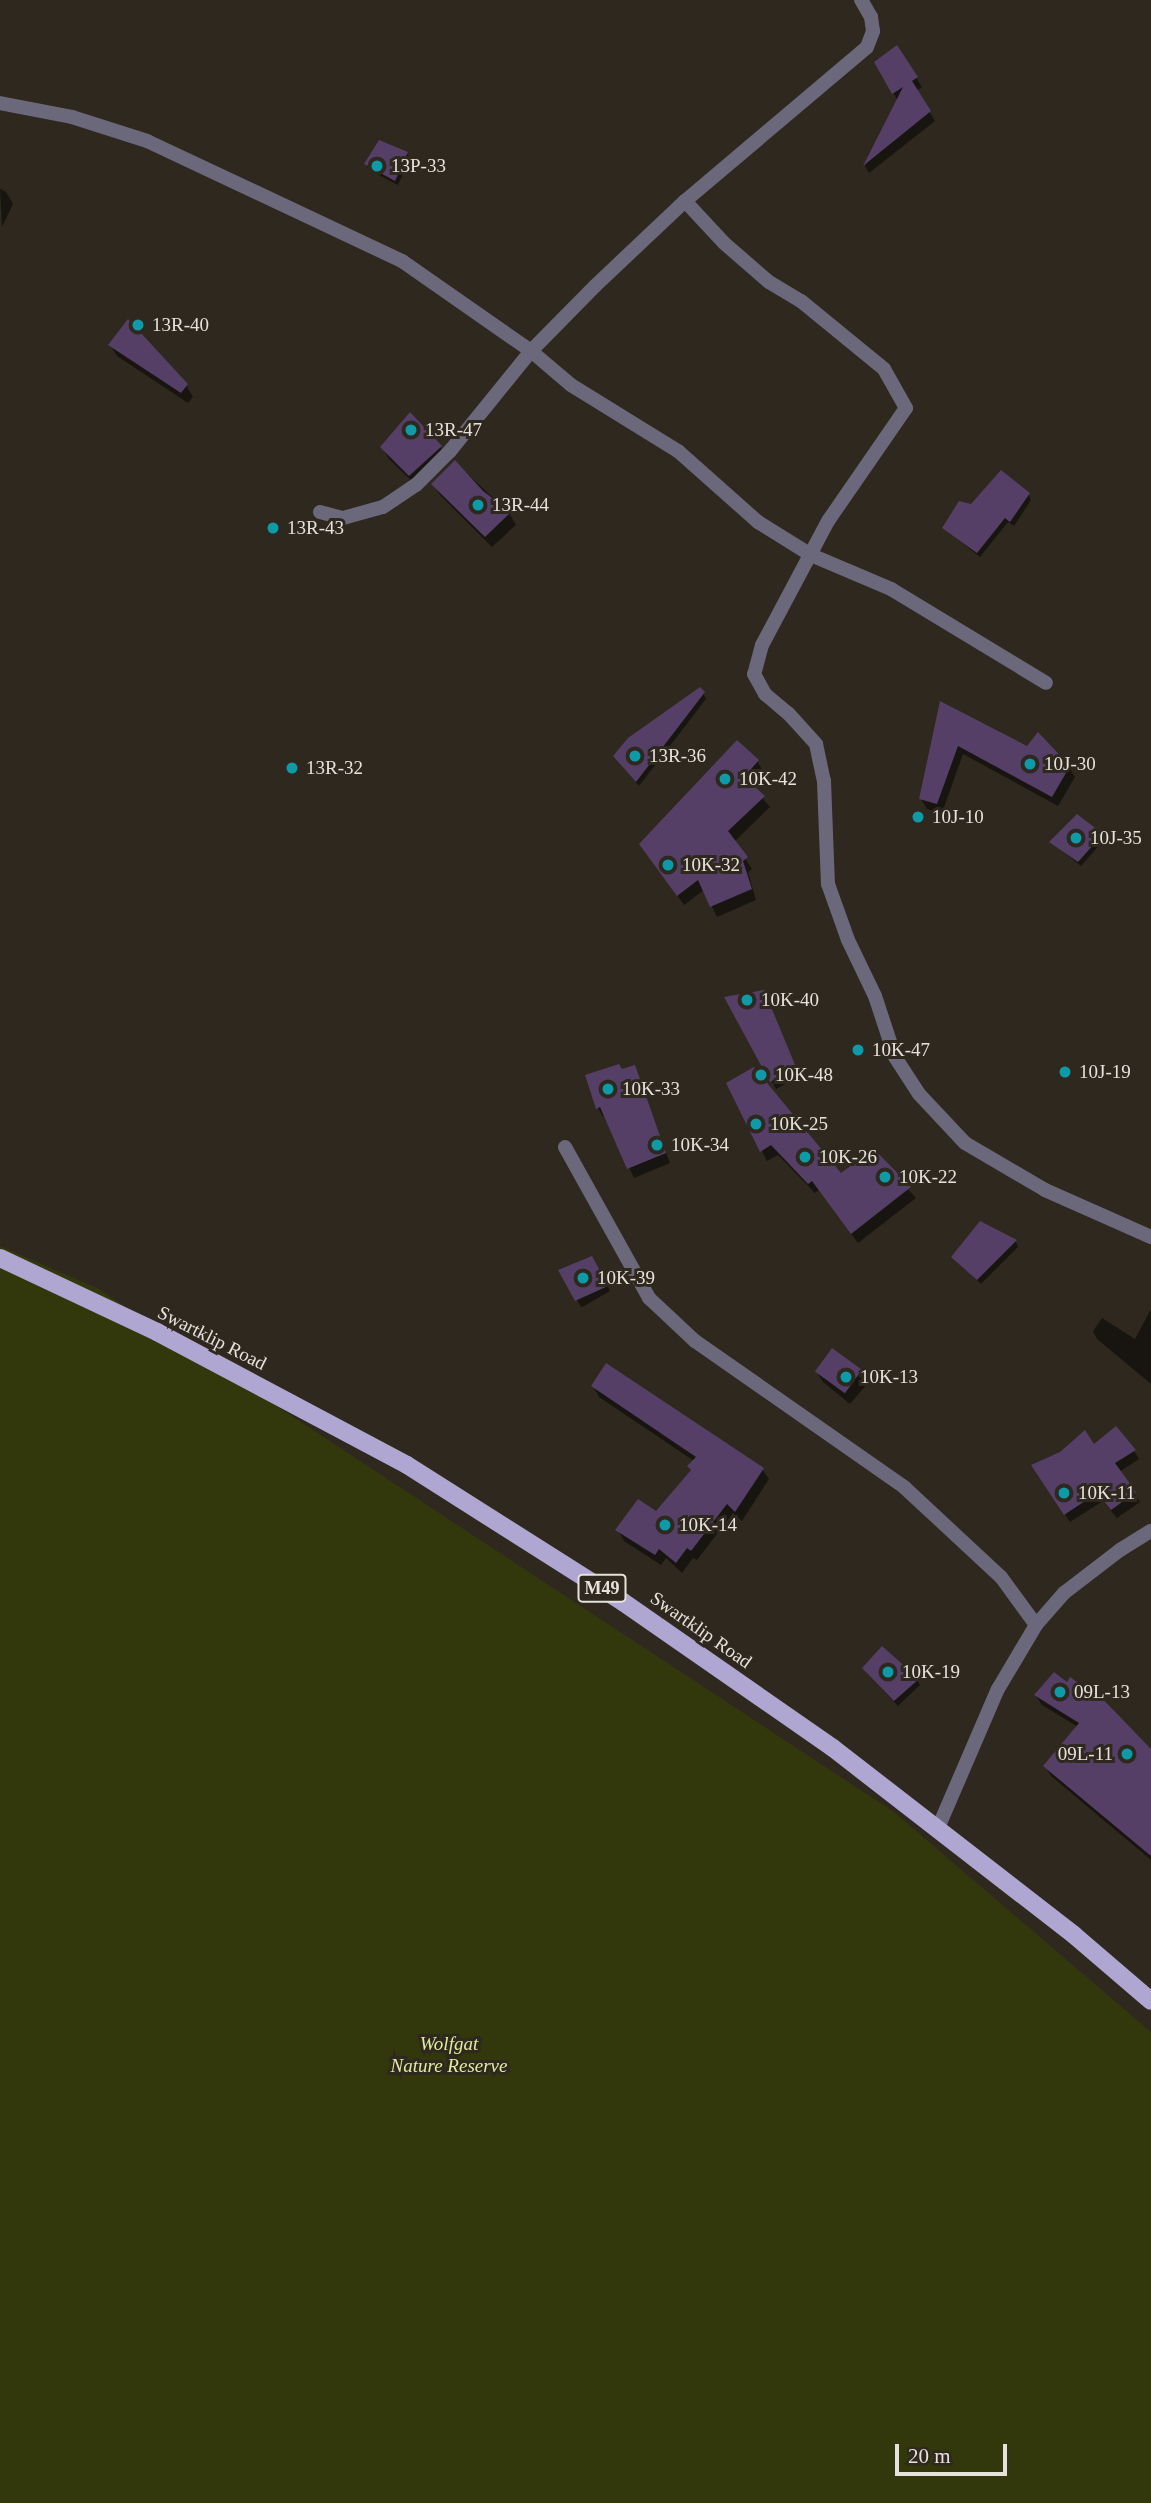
<!DOCTYPE html>
<html>
<head>
<meta charset="utf-8">
<style>
  body { margin:0 }
  #map { position:relative; width:1151px; height:2503px; overflow:hidden; background:#2e281e; font-family:Georgia,serif }
  div>[style] { position:absolute }
  .green>* { inset:0; background:#33380c }
  .shadow>* { inset:0; background:#0007; transform-origin:0 0 }
  .building>* { inset:0; background:#563f67; transform-origin:0 0 }
  .street>* { height:14px; margin:-7px; padding:0 7px; transform-origin:7px; border-radius:7px; background:#6c687c }
  .primary>* { height:18px; margin:-9px; padding:0 9px; transform-origin:9px; border-radius:9px; background:#afa7d1 }
  .dots>* { width:19px; height:19px; translate:-50% -50%; box-sizing:border-box; border:4px solid #2e281e; border-radius:50% }
  span { translate:-50% -50%; white-space:nowrap; text-align:center; line-height:1.15; -webkit-text-stroke:6px #2e281e; paint-order:stroke }
  .shield-label span { padding:2px 5px; background:#2e281e; border:2px solid; border-radius:5px; -webkit-text-stroke-width:0 }
  .shield-label { font-size:18px; color:#e6e2db; font-weight:700 }
  .poi-label { font-size:19px; color:#e6e2db }
  .left { translate:0 -50%; text-align:left }
  .right { translate:-100% -50%; text-align:right }
  .street-label { font-size:19px; color:#e6e2db }
  .park-label { font-size:19px; color:#dfeb9d; font-style:italic }
  .scale { position:absolute; left:895px; top:2444px; width:112px; height:32px; box-sizing:border-box; border:4px solid #e6e2db; border-top:0; padding-left:9px; font-size:21px; line-height:24px; white-space:nowrap; color:#e6e2db; -webkit-text-stroke:5px #2e281e; paint-order:stroke }
</style>
</head>
<body>
<div id="map">
  <div class="green">
    <i style="clip-path:polygon(0 1246px,97px 1288px,894px 1812px,1151px 2032px,1151px 2503px,0 2503px)"></i>
  </div>
  <div class="shadow">
    <i style="clip-path:polygon(897px 47px,922px 87px,916px 91px,935px 121px,869px 173px,865px 166px,898px 101px,876px 63px)"></i>
    <i style="clip-path:polygon(407px 153px,410px 159px,398px 185px,369px 170px,366px 164px)"></i>
    <i style="clip-path:polygon(0 189px,6px 192px,13px 204px,2px 227px)"></i>
    <i style="clip-path:polygon(110px 345px,186px 385px,193px 397px,188px 403px,117px 356px)"></i>
    <i style="clip-path:polygon(382px 447px,440px 447px,447px 458px,417px 486px,389px 459px)"></i>
    <i style="clip-path:polygon(455px 462px,509px 513px,516px 525px,492px 547px,440px 495px,433px 484px)"></i>
    <i style="clip-path:polygon(1028px 494px,1031px 500px,1014px 526px,1008px 522px,980px 557px,944px 528px,971px 506px)"></i>
    <i style="clip-path:polygon(703px 693px,706px 699px,639px 786px,618px 761px)"></i>
    <i style="clip-path:polygon(941px 703px,1069px 767px,1075px 777px,1058px 806px,963px 754px,942px 813px,927px 809px,921px 799px)"></i>
    <i style="clip-path:polygon(757px 761px,763px 771px,751px 785px,770px 807px,734px 842px,752px 869px,748px 872px,756px 900px,717px 917px,704px 890px,684px 905px,648px 854px)"></i>
    <i style="clip-path:polygon(1101px 835px,1104px 840px,1081px 866px,1051px 842px)"></i>
    <i style="clip-path:polygon(763px 992px,800px 1076px,776px 1089px,727px 998px)"></i>
    <i style="clip-path:polygon(634px 1067px,670px 1163px,634px 1178px,606px 1116px,603px 1117px,598px 1108px,621px 1071px)"></i>
    <i style="clip-path:polygon(728px 1083px,841px 1175px,874px 1152px,916px 1198px,858px 1243px,819px 1190px,815px 1193px,778px 1155px,767px 1161px)"></i>
    <i style="clip-path:polygon(980px 1223px,1016px 1242px,1018px 1247px,981px 1284px,953px 1257px)"></i>
    <i style="left:591px;top:1258px;width:38px;height:33px;rotate:60deg"></i>
    <i style="clip-path:polygon(1151px 1309px,1151px 1384px,1097px 1339px,1093px 1331px,1102px 1318px,1135px 1339px)"></i>
    <i style="clip-path:polygon(832px 1350px,861px 1372px,868px 1383px,850px 1404px,823px 1382px,816px 1371px)"></i>
    <i style="clip-path:polygon(593px 1386px,762px 1469px,769px 1479px,742px 1521px,733px 1513px,697px 1560px,693px 1558px,682px 1573px,666px 1558px,661px 1565px,624px 1541px,618px 1530px,656px 1513px,692px 1471px,694px 1461px,599px 1397px)"></i>
    <i style="clip-path:polygon(1093px 1446px,1134px 1451px,1139px 1459px,1119px 1472px,1140px 1502px,1117px 1518px,1103px 1501px,1070px 1522px,1039px 1474px,1061px 1453px)"></i>
    <i style="clip-path:polygon(867px 1673px,917px 1680px,920px 1685px,898px 1706px)"></i>
    <i style="clip-path:polygon(1067px 1684px,1151px 1751px,1151px 1860px,1051px 1776px,1045px 1766px,1078px 1727px,1042px 1705px,1036px 1696px)"></i>
  </div>
  <div class="building">
    <i style="clip-path:polygon(897px 45px,918px 77px,912px 81px,931px 111px,863px 166px,903px 87px,892px 94px,874px 62px)"></i>
    <i style="clip-path:polygon(379px 140px,408px 152px,395px 181px,364px 164px)"></i>
    <i style="clip-path:polygon(128px 319px,188px 384px,181px 393px,108px 345px)"></i>
    <i style="clip-path:polygon(410px 412px,442px 446px,409px 476px,380px 447px)"></i>
    <i style="clip-path:polygon(455px 460px,483px 491px,511px 512px,485px 537px,431px 484px)"></i>
    <i style="clip-path:polygon(1001px 470px,1030px 493px,1010px 522px,1005px 518px,977px 553px,942px 528px,959px 501px,971px 504px)"></i>
    <i style="clip-path:polygon(700px 687px,705px 692px,636px 782px,613px 756px,628px 738px)"></i>
    <i style="clip-path:polygon(940px 701px,1027px 746px,1038px 732px,1070px 766px,1052px 797px,958px 746px,937px 804px,919px 799px)"></i>
    <i style="clip-path:polygon(737px 740px,759px 760px,744px 777px,765px 796px,728px 831px,748px 857px,743px 861px,752px 889px,710px 907px,698px 880px,677px 896px,639px 844px)"></i>
    <i style="clip-path:polygon(1077px 814px,1103px 834px,1078px 862px,1049px 842px)"></i>
    <i style="clip-path:polygon(764px 990px,796px 1067px,770px 1082px,724px 997px)"></i>
    <i style="clip-path:polygon(619px 1064px,622px 1069px,635px 1065px,666px 1153px,627px 1169px,600px 1107px,596px 1109px,585px 1075px)"></i>
    <i style="clip-path:polygon(754px 1067px,841px 1173px,874px 1149px,911px 1187px,851px 1234px,812px 1181px,808px 1184px,771px 1145px,760px 1152px,726px 1083px)"></i>
    <i style="clip-path:polygon(980px 1221px,1017px 1240px,977px 1280px,951px 1257px)"></i>
    <i style="clip-path:polygon(592px 1256px,608px 1286px,575px 1301px,558px 1270px)"></i>
    <i style="left:832px;top:1348px;width:37px;height:29px;rotate:36deg"></i>
    <i style="clip-path:polygon(606px 1363px,764px 1468px,735px 1512px,727px 1504px,691px 1551px,687px 1548px,676px 1563px,659px 1549px,655px 1555px,615px 1530px,638px 1499px,656px 1511px,691px 1470px,687px 1466px,696px 1457px,591px 1386px)"></i>
    <i style="clip-path:polygon(1116px 1426px,1136px 1450px,1115px 1463px,1136px 1492px,1111px 1510px,1097px 1493px,1064px 1515px,1031px 1465px,1060px 1452px,1085px 1430px,1094px 1444px)"></i>
    <i style="clip-path:polygon(882px 1646px,919px 1679px,894px 1701px,862px 1668px)"></i>
    <i style="clip-path:polygon(1054px 1672px,1067px 1682px,1070px 1677px,1092px 1693px,1095px 1691px,1151px 1749px,1151px 1856px,1043px 1766px,1079px 1723px,1034px 1695px)"></i>
  </div>
  <div class="street">
    <i style="left:0;top:103px;width:73px;rotate:11deg"></i>
    <i style="left:72px;top:117px;width:79px;rotate:17.7deg"></i>
    <i style="left:147px;top:141px;width:282px;rotate:25.2deg"></i>
    <i style="left:402px;top:261px;width:157px;rotate:34.9deg"></i>
    <i style="left:531px;top:351px;width:52px;rotate:40.4deg"></i>
    <i style="left:571px;top:385px;width:126px;rotate:31.7deg"></i>
    <i style="left:678px;top:451px;width:107px;rotate:41.6deg"></i>
    <i style="left:758px;top:522px;width:62px;rotate:31.9deg"></i>
    <i style="left:811px;top:555px;width:87px;rotate:23deg"></i>
    <i style="left:891px;top:589px;width:181px;rotate:31.2deg"></i>
    <i style="left:685px;top:201px;width:57px;rotate:47.1deg"></i>
    <i style="left:724px;top:243px;width:60px;rotate:40.9deg"></i>
    <i style="left:769px;top:282px;width:37px;rotate:31deg"></i>
    <i style="left:801px;top:301px;width:107px;rotate:39.3deg"></i>
    <i style="left:884px;top:369px;width:45px;rotate:60.6deg"></i>
    <i style="left:906px;top:408px;width:137px;rotate:124.6deg"></i>
    <i style="left:828px;top:521px;width:140px;rotate:118deg"></i>
    <i style="left:762px;top:645px;width:30px;rotate:105deg"></i>
    <i style="left:754px;top:674px;width:23px;rotate:61deg"></i>
    <i style="left:765px;top:694px;width:30px;rotate:40deg"></i>
    <i style="left:788px;top:713px;width:42px;rotate:47.9deg"></i>
    <i style="left:816px;top:744px;width:38px;rotate:78deg"></i>
    <i style="left:824px;top:781px;width:103px;rotate:87.8deg"></i>
    <i style="left:828px;top:884px;width:59px;rotate:70.3deg"></i>
    <i style="left:848px;top:940px;width:62px;rotate:64.3deg"></i>
    <i style="left:875px;top:996px;width:64px;rotate:71.8deg"></i>
    <i style="left:895px;top:1057px;width:44px;rotate:57deg"></i>
    <i style="left:919px;top:1094px;width:67px;rotate:46.8deg"></i>
    <i style="left:965px;top:1143px;width:93px;rotate:30.4deg"></i>
    <i style="left:1045px;top:1190px;width:116px;rotate:23.9deg"></i>
    <i style="left:320px;top:512px;width:24px;rotate:15deg"></i>
    <i style="left:343px;top:518px;width:41px;rotate:-15.4deg"></i>
    <i style="left:383px;top:507px;width:40px;rotate:-34deg"></i>
    <i style="left:416px;top:485px;width:48px;rotate:-45deg"></i>
    <i style="left:450px;top:451px;width:129px;rotate:-51deg"></i>
    <i style="left:531px;top:351px;width:91px;rotate:-45.4deg"></i>
    <i style="left:595px;top:286px;width:124px;rotate:-43.4deg"></i>
    <i style="left:685px;top:201px;width:238px;rotate:-40.2deg"></i>
    <i style="left:867px;top:47px;width:17px;rotate:-69deg"></i>
    <i style="left:873px;top:31px;width:14px;rotate:-98deg"></i>
    <i style="left:871px;top:17px;width:20px;rotate:-120deg"></i>
    <i style="left:565px;top:1147px;width:173px;rotate:60.9deg"></i>
    <i style="left:649px;top:1298px;width:63px;rotate:43.1deg"></i>
    <i style="left:695px;top:1341px;width:255px;rotate:34.9deg"></i>
    <i style="left:904px;top:1487px;width:132px;rotate:42.9deg"></i>
    <i style="left:1001px;top:1577px;width:59px;rotate:53.9deg"></i>
    <i style="left:938px;top:1828px;width:151px;rotate:-66.7deg"></i>
    <i style="left:998px;top:1689px;width:74px;rotate:-59.3deg"></i>
    <i style="left:1036px;top:1625px;width:43px;rotate:-48.8deg"></i>
    <i style="left:1064px;top:1593px;width:71px;rotate:-37.5deg"></i>
    <i style="left:1120px;top:1550px;width:36px;rotate:-32deg"></i>
  </div>
  <div class="primary">
    <i style="left:0;top:1258px;width:174px;rotate:25.2deg"></i>
    <i style="left:157px;top:1332px;width:283px;rotate:28deg"></i>
    <i style="left:407px;top:1465px;width:256px;rotate:32.4deg"></i>
    <i style="left:623px;top:1602px;width:256px;rotate:34.8deg"></i>
    <i style="left:833px;top:1748px;width:305px;rotate:37.8deg"></i>
    <i style="left:1074px;top:1935px;width:101px;rotate:40.6deg"></i>
  </div>
  <div class="dots">
    <i style="left:377px;top:166px;background:#0f9aa8"></i>
    <i style="left:138px;top:325px;background:#0f9aa8"></i>
    <i style="left:411px;top:430px;background:#0f9aa8"></i>
    <i style="left:478px;top:505px;background:#0f9aa8"></i>
    <i style="left:273px;top:528px;background:#0f9aa8"></i>
    <i style="left:635px;top:756px;background:#0f9aa8"></i>
    <i style="left:1030px;top:764px;background:#0f9aa8"></i>
    <i style="left:292px;top:768px;background:#0f9aa8"></i>
    <i style="left:725px;top:779px;background:#0f9aa8"></i>
    <i style="left:918px;top:817px;background:#0f9aa8"></i>
    <i style="left:1076px;top:838px;background:#0f9aa8"></i>
    <i style="left:668px;top:865px;background:#0f9aa8"></i>
    <i style="left:747px;top:1000px;background:#0f9aa8"></i>
    <i style="left:858px;top:1050px;background:#0f9aa8"></i>
    <i style="left:1065px;top:1072px;background:#0f9aa8"></i>
    <i style="left:761px;top:1075px;background:#0f9aa8"></i>
    <i style="left:608px;top:1089px;background:#0f9aa8"></i>
    <i style="left:756px;top:1124px;background:#0f9aa8"></i>
    <i style="left:657px;top:1145px;background:#0f9aa8"></i>
    <i style="left:805px;top:1157px;background:#0f9aa8"></i>
    <i style="left:885px;top:1177px;background:#0f9aa8"></i>
    <i style="left:583px;top:1278px;background:#0f9aa8"></i>
    <i style="left:846px;top:1377px;background:#0f9aa8"></i>
    <i style="left:1064px;top:1493px;background:#0f9aa8"></i>
    <i style="left:665px;top:1525px;background:#0f9aa8"></i>
    <i style="left:888px;top:1672px;background:#0f9aa8"></i>
    <i style="left:1060px;top:1692px;background:#0f9aa8"></i>
    <i style="left:1127px;top:1754px;background:#0f9aa8"></i>
  </div>
  <div class="shield-label">
    <span style="left:602px;top:1588px">M49</span>
  </div>
  <div class="poi-label">
    <span class="left" style="left:391px;top:166px">13P-33</span>
    <span class="left" style="left:152px;top:325px">13R-40</span>
    <span class="left" style="left:425px;top:430px">13R-47</span>
    <span class="left" style="left:492px;top:505px">13R-44</span>
    <span class="left" style="left:287px;top:528px">13R-43</span>
    <span class="left" style="left:649px;top:756px">13R-36</span>
    <span class="left" style="left:1044px;top:764px">10J-30</span>
    <span class="left" style="left:306px;top:768px">13R-32</span>
    <span class="left" style="left:739px;top:779px">10K-42</span>
    <span class="left" style="left:932px;top:817px">10J-10</span>
    <span class="left" style="left:1090px;top:838px">10J-35</span>
    <span class="left" style="left:682px;top:865px">10K-32</span>
    <span class="left" style="left:761px;top:1000px">10K-40</span>
    <span class="left" style="left:872px;top:1050px">10K-47</span>
    <span class="left" style="left:1079px;top:1072px">10J-19</span>
    <span class="left" style="left:775px;top:1075px">10K-48</span>
    <span class="left" style="left:622px;top:1089px">10K-33</span>
    <span class="left" style="left:770px;top:1124px">10K-25</span>
    <span class="left" style="left:671px;top:1145px">10K-34</span>
    <span class="left" style="left:819px;top:1157px">10K-26</span>
    <span class="left" style="left:899px;top:1177px">10K-22</span>
    <span class="left" style="left:597px;top:1278px">10K-39</span>
    <span class="left" style="left:860px;top:1377px">10K-13</span>
    <span class="left" style="left:1078px;top:1493px">10K-11</span>
    <span class="left" style="left:679px;top:1525px">10K-14</span>
    <span class="left" style="left:902px;top:1672px">10K-19</span>
    <span class="left" style="left:1074px;top:1692px">09L-13</span>
    <span class="right" style="left:1113px;top:1754px">09L-11</span>
  </div>
  <div class="street-label">
    <span style="left:212px;top:1338px;rotate:27deg">Swartklip Road</span>
    <span style="left:701px;top:1630px;rotate:35deg">Swartklip Road</span>
  </div>
  <div class="park-label">
    <span style="left:449px;top:2055px">Wolfgat<br>Nature Reserve</span>
  </div>
  <div class="scale">20 m</div>
</div>
</body>
</html>
